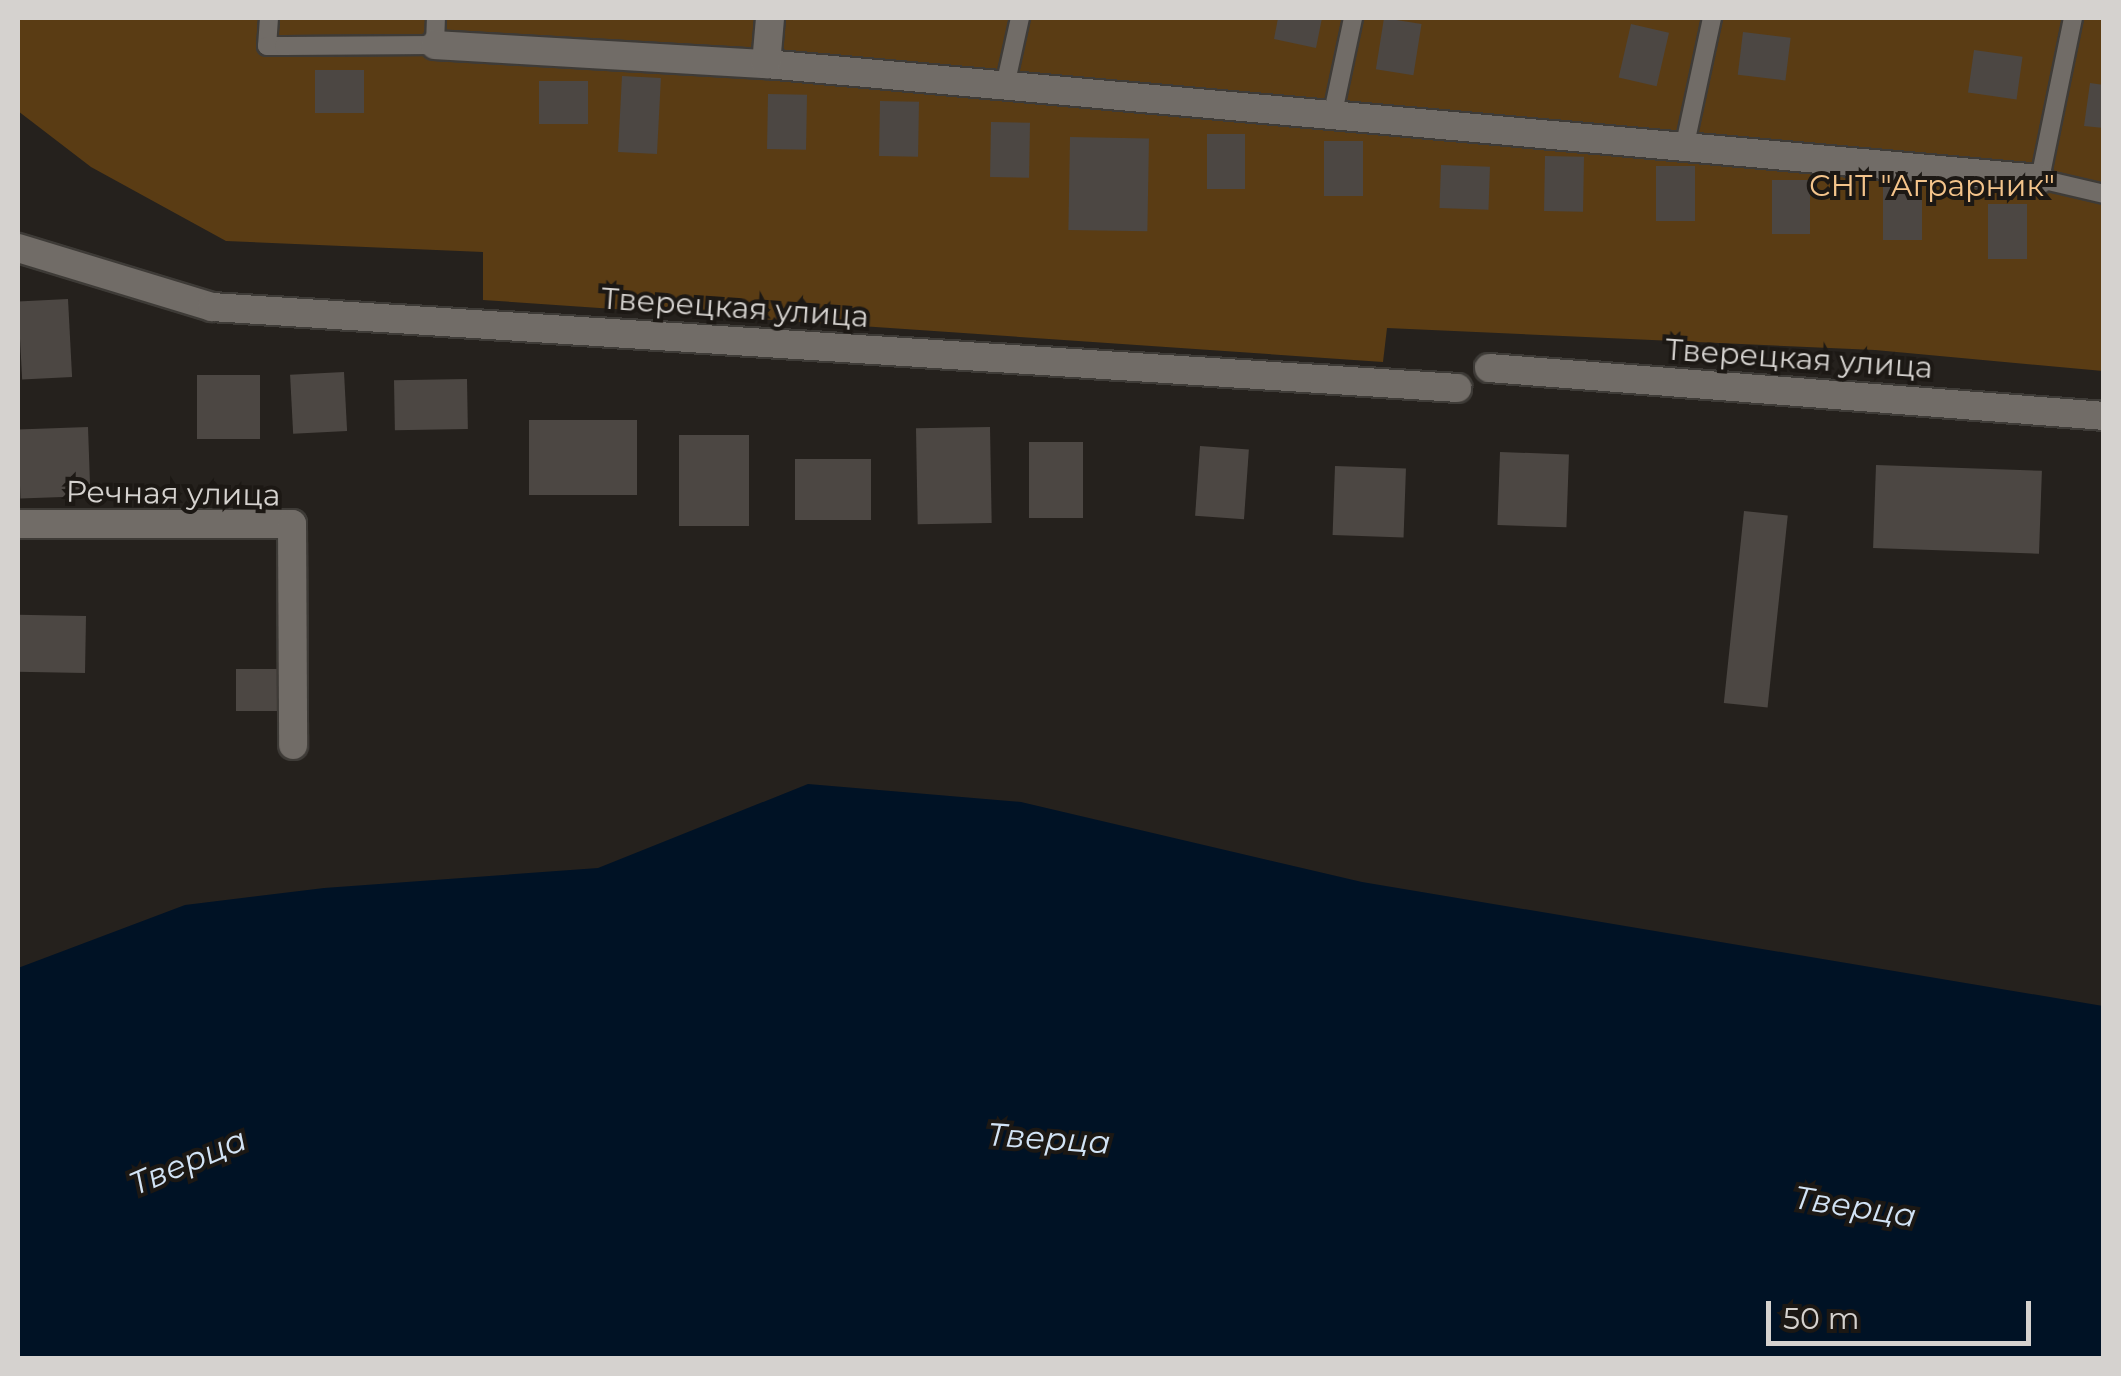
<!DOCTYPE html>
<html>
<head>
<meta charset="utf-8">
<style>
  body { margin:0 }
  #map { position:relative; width:2121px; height:1376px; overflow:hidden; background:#25211d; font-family:Montserrat,sans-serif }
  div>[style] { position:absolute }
  .green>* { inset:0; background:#5a3c14 }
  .water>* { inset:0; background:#001225 }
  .building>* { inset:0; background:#4c4743; transform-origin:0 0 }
  .roads { filter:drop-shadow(2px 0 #3e3b37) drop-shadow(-2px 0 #3e3b37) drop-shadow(0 2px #3e3b37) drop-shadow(0 -2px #3e3b37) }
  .service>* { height:18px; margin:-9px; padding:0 9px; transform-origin:9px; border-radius:9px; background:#716c67 }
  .minor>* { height:28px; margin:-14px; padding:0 14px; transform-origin:14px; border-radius:14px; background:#716c67 }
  span { translate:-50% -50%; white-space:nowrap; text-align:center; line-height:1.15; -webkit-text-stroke:8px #1c1814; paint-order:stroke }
  .park-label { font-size:30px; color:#f4c48b }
  .street-label { font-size:30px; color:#d5d2cf }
  .water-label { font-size:32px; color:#d2e3f5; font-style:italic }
  .frame { position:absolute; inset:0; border:20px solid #d5d2cf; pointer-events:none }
  .scale { position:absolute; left:1766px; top:1301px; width:265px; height:45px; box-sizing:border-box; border:5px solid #d5d2cf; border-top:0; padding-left:12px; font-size:30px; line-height:35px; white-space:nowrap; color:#d5d2cf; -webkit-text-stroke:8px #1c1814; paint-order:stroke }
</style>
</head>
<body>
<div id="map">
  <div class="green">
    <i style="clip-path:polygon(18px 18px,2103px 18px,2103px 371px,1875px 350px,1387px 328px,1383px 362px,483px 300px,483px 252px,226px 241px,91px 167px,18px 111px)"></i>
  </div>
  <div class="water">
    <i style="clip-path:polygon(808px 784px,1021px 802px,1362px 882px,2103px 1006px,2103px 1358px,18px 1358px,18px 968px,185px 905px,324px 888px,598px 868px)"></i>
  </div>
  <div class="building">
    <i style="clip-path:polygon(1278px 18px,1322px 18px,1316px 48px,1274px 39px)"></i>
    <i style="left:1384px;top:18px;width:38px;height:52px;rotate:9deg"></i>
    <i style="left:1631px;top:24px;width:39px;height:55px;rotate:13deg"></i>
    <i style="left:1743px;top:32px;width:48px;height:43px;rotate:7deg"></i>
    <i style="left:1974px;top:50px;width:49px;height:43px;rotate:8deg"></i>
    <i style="left:315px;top:70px;width:49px;height:43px"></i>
    <i style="left:622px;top:76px;width:39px;height:76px;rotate:3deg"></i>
    <i style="left:539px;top:81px;width:49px;height:43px"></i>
    <i style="clip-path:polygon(2090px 83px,2104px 85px,2104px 128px,2084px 126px)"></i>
    <i style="left:768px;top:94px;width:39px;height:55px;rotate:1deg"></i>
    <i style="left:880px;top:101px;width:39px;height:55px;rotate:1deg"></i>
    <i style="left:991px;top:122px;width:39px;height:55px;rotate:1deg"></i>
    <i style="left:1207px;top:134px;width:38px;height:55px"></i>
    <i style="left:1070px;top:137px;width:79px;height:93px;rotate:1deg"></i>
    <i style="left:1324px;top:141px;width:39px;height:55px"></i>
    <i style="left:1545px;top:156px;width:39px;height:55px;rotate:1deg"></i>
    <i style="left:1441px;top:165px;width:49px;height:43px;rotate:2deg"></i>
    <i style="left:1656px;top:166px;width:39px;height:55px"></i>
    <i style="left:1772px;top:180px;width:38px;height:54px"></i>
    <i style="left:1883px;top:186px;width:39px;height:54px"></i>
    <i style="left:1988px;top:204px;width:39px;height:55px"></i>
    <i style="left:68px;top:299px;width:78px;height:50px;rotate:87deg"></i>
    <i style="left:344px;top:372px;width:59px;height:54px;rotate:87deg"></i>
    <i style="left:197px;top:375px;width:63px;height:64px"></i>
    <i style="left:467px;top:379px;width:50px;height:73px;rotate:89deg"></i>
    <i style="left:529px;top:420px;width:108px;height:75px"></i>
    <i style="left:88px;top:427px;width:69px;height:70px;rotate:88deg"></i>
    <i style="left:990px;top:427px;width:96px;height:74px;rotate:89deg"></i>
    <i style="left:679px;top:435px;width:70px;height:91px"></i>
    <i style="left:1029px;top:442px;width:54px;height:76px"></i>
    <i style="left:1200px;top:446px;width:49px;height:70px;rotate:4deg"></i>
    <i style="left:1500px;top:452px;width:69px;height:73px;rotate:2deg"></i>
    <i style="left:795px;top:459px;width:76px;height:61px"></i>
    <i style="left:1876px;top:465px;width:166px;height:83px;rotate:2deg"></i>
    <i style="left:1335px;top:466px;width:71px;height:69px;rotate:2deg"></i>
    <i style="left:1744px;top:511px;width:44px;height:193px;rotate:6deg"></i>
    <i style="left:86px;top:616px;width:57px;height:68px;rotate:91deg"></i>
    <i style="left:236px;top:669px;width:42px;height:42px"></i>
  </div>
  <div class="roads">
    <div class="service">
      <i style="left:269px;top:18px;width:28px;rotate:94deg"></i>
      <i style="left:267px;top:46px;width:17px"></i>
      <i style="left:284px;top:46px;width:151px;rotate:-0.4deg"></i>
      <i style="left:435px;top:45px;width:27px;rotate:-88deg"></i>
      <i style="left:2073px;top:18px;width:164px;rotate:101.6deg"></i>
      <i style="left:2040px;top:179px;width:66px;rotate:13.2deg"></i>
      <i style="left:1005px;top:86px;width:70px;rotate:-77.6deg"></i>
      <i style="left:1332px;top:117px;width:101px;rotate:-78deg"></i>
      <i style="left:1685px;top:144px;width:129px;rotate:-77.9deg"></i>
    </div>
    <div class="minor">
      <i style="left:435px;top:45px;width:332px;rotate:3.3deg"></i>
      <i style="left:766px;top:64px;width:1279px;rotate:5.16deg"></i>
      <i style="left:766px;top:64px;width:46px;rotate:-85deg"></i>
      <i style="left:18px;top:248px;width:203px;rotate:16.9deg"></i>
      <i style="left:212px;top:307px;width:1248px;rotate:3.72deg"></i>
      <i style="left:1489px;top:368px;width:617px;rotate:4.46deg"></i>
      <i style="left:18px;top:524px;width:274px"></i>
      <i style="left:292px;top:524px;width:221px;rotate:89.7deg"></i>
    </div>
  </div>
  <div class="park-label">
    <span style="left:1932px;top:186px">СНТ "Аграрник"</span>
  </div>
  <div class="street-label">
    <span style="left:735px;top:308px;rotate:4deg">Тверецкая улица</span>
    <span style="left:1799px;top:359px;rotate:4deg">Тверецкая улица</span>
    <span style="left:173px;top:494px;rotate:1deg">Речная улица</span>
  </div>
  <div class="water-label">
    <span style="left:1049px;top:1139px;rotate:4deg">Тверца</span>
    <span style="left:188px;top:1162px;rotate:-23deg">Тверца</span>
    <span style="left:1855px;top:1207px;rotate:9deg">Тверца</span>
  </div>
  <div class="frame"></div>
  <div class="scale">50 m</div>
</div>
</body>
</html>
